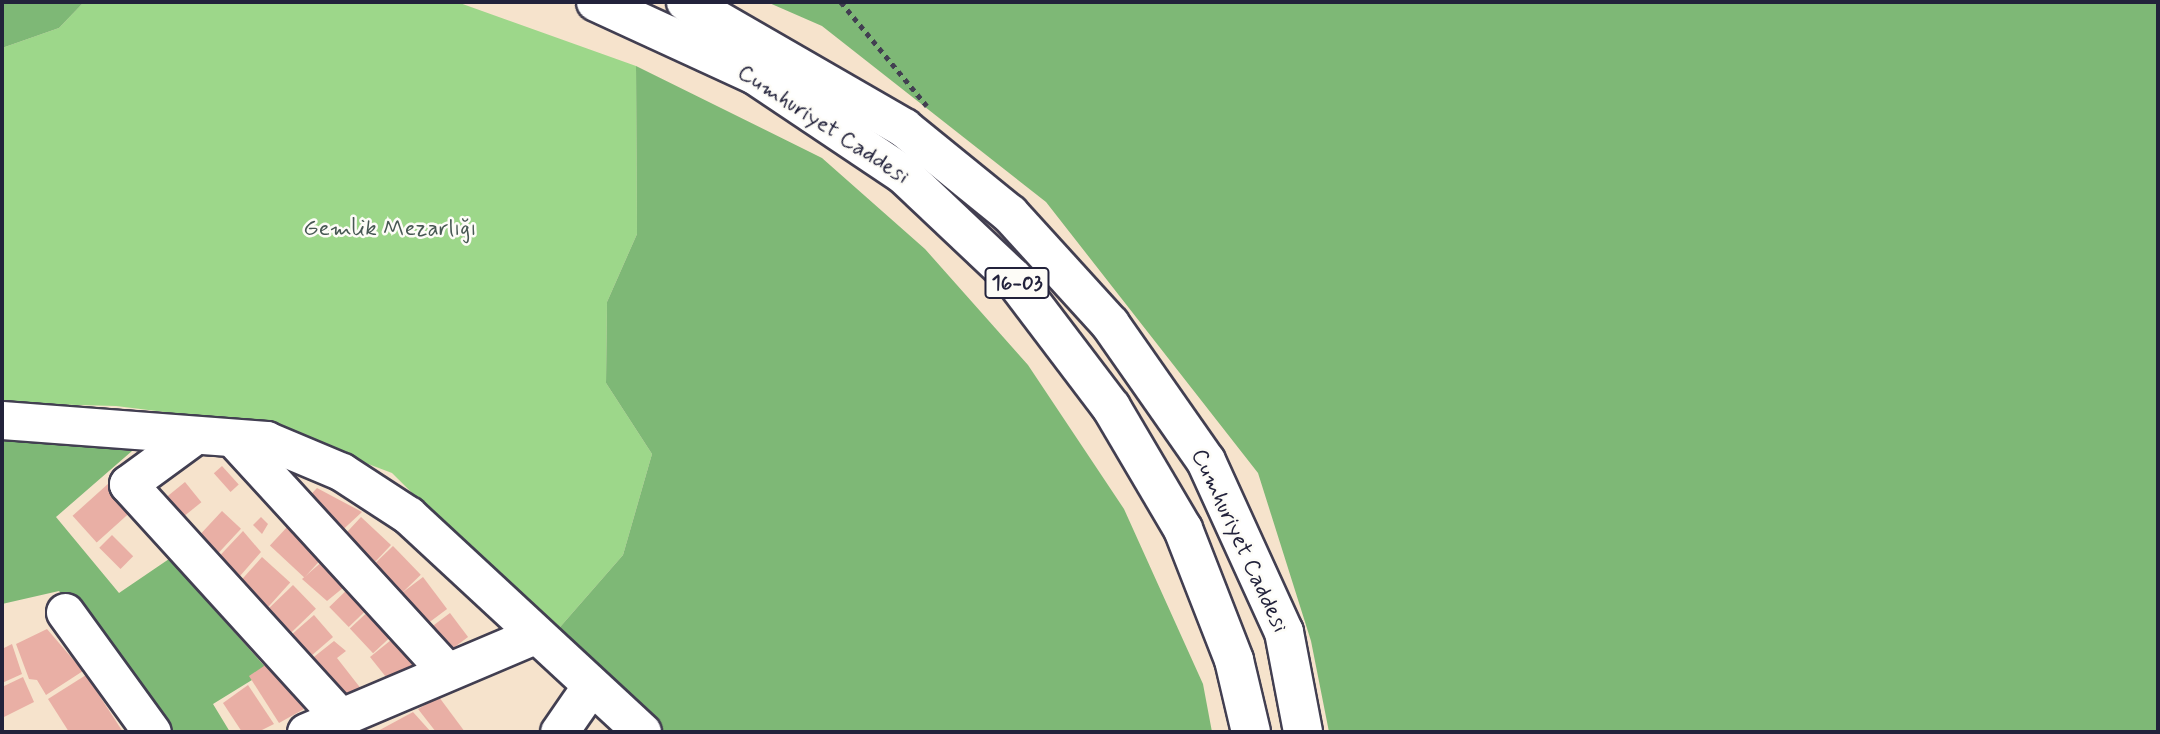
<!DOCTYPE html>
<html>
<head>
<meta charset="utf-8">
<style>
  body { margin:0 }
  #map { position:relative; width:2160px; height:734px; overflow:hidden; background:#f6e3cc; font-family:Mynerve,sans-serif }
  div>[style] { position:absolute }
  .green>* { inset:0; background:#9dd78a }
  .forest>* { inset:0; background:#7eb876 }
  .building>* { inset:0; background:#e9afa5; transform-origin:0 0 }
  .path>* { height:4.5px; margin-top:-2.25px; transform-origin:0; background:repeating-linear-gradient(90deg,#423f51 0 5px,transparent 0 10px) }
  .roads { filter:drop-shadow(2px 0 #423f51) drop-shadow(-2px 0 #423f51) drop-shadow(0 2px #423f51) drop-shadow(0 -2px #423f51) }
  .minor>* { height:37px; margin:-18.5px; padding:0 18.5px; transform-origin:18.5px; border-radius:18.5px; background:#fff }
  .major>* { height:38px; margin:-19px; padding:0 19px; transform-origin:19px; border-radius:19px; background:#fff }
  span { translate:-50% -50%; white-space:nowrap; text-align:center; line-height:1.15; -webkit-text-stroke:5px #fdfcf7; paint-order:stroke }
  .shield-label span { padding:2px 5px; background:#fdfcf7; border:2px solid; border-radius:5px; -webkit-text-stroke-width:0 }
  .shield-label { font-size:21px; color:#22223b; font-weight:700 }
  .street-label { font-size:23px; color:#22223b }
  .park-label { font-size:23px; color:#475853 }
  .frame { position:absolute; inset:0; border:4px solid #22223b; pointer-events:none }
</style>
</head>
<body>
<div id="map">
  <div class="green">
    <i style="clip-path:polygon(84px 2px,457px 2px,636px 66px,637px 234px,607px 302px,606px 383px,652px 454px,623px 555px,554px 634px,392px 473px,262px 424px,116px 406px,2px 403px,2px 48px,59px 28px)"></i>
  </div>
  <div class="forest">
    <i style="clip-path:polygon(2px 2px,84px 2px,59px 28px,2px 48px)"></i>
    <i style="clip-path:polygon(767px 2px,2158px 2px,2158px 732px,1329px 732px,1311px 641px,1258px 473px,1046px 202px,822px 26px)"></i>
    <i style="clip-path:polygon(636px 66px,822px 158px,925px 249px,1028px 365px,1124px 509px,1203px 684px,1212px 732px,660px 732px,554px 634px,623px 555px,652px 454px,606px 383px,607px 302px,637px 234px)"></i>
    <i style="clip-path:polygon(2px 439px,132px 451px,56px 517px,119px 593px,169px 559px,268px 670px,213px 704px,230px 732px,169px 732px,59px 591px,2px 604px)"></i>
  </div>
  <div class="building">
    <i style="left:222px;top:466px;width:25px;height:11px;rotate:48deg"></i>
    <i style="left:185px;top:482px;width:26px;height:34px;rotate:51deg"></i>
    <i style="left:109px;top:483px;width:36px;height:49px;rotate:48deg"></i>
    <i style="clip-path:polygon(317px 488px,362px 512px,335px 537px,300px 506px)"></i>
    <i style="left:222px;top:511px;width:26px;height:45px;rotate:43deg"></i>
    <i style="clip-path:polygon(261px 517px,268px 524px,262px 534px,253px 525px)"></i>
    <i style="left:361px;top:517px;width:41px;height:32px;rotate:43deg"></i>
    <i style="left:289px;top:525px;width:47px;height:28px;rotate:43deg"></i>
    <i style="clip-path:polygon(243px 531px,261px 552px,233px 584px,211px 565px)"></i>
    <i style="left:112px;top:535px;width:30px;height:18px;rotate:45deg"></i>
    <i style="left:393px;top:546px;width:40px;height:34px;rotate:46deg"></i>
    <i style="left:262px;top:557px;width:38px;height:40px;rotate:42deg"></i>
    <i style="clip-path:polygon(324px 560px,349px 583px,327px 601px,302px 579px)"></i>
    <i style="left:423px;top:577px;width:40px;height:31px;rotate:53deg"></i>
    <i style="left:353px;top:584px;width:28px;height:33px;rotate:46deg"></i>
    <i style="left:293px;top:585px;width:33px;height:45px;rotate:46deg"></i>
    <i style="left:374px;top:606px;width:34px;height:33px;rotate:47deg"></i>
    <i style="left:450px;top:613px;width:30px;height:33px;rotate:53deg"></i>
    <i style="left:314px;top:615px;width:29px;height:41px;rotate:49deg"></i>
    <i style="clip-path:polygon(47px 629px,83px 671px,46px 695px,37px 680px,29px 679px,16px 644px)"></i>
    <i style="clip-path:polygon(396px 636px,419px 663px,413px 673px,390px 682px,370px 657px)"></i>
    <i style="clip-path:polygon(334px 641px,346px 651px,337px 658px,362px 690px,342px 702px,305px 664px)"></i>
    <i style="clip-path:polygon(12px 644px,22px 674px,2px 683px,2px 649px)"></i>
    <i style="clip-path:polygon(267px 664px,304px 709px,279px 723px,249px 676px)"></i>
    <i style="clip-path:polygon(86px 675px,123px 732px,69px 732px,48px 699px)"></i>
    <i style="clip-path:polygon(23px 677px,34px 702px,2px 718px,2px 687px)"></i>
    <i style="clip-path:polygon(248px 685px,274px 724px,258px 732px,242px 732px,223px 703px)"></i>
    <i style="clip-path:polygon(439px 697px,465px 732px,436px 732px,418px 709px)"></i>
    <i style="clip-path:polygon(413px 712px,431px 732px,376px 732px)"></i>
  </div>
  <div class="path">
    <i style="left:841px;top:2px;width:135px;rotate:50.4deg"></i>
  </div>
  <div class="roads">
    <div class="minor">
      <i style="left:2px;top:420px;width:265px;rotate:4.3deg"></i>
      <i style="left:266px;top:440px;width:82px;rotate:22.8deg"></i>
      <i style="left:342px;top:472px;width:79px;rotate:33.1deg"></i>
      <i style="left:408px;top:515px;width:319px;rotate:42.8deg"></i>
      <i style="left:195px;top:435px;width:83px;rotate:143.8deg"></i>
      <i style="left:128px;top:484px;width:314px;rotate:47.7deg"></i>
      <i style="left:233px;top:438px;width:314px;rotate:47.5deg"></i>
      <i style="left:65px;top:612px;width:148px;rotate:54.1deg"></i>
      <i style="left:306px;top:732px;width:249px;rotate:-23deg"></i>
      <i style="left:559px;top:732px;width:55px;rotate:-55.4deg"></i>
    </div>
    <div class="major">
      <i style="left:596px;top:2px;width:175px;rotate:24.7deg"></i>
      <i style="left:755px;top:75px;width:178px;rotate:33.8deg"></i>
      <i style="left:903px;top:174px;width:151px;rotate:43.4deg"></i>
      <i style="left:1013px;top:278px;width:162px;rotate:52.8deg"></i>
      <i style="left:1111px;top:407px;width:142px;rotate:59.5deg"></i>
      <i style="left:1183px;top:529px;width:141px;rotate:68.7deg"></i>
      <i style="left:1234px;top:660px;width:74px;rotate:76.7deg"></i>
      <i style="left:686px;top:2px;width:252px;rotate:30deg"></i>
      <i style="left:904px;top:128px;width:136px;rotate:39.1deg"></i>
      <i style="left:1010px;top:214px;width:149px;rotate:47.7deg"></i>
      <i style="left:1110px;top:324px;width:167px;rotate:55deg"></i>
      <i style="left:1206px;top:461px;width:188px;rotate:65.5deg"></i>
      <i style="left:1284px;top:632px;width:102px;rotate:79.2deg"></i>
    </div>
  </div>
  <div class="shield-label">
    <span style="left:1017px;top:283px">16-03</span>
  </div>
  <div class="street-label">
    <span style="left:823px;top:125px;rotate:33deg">Cumhuriyet Caddesi</span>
    <span style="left:1239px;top:541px;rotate:65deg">Cumhuriyet Caddesi</span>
  </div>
  <div class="park-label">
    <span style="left:390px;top:229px">Gemlik Mezarlığı</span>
  </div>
  <div class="frame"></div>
</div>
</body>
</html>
